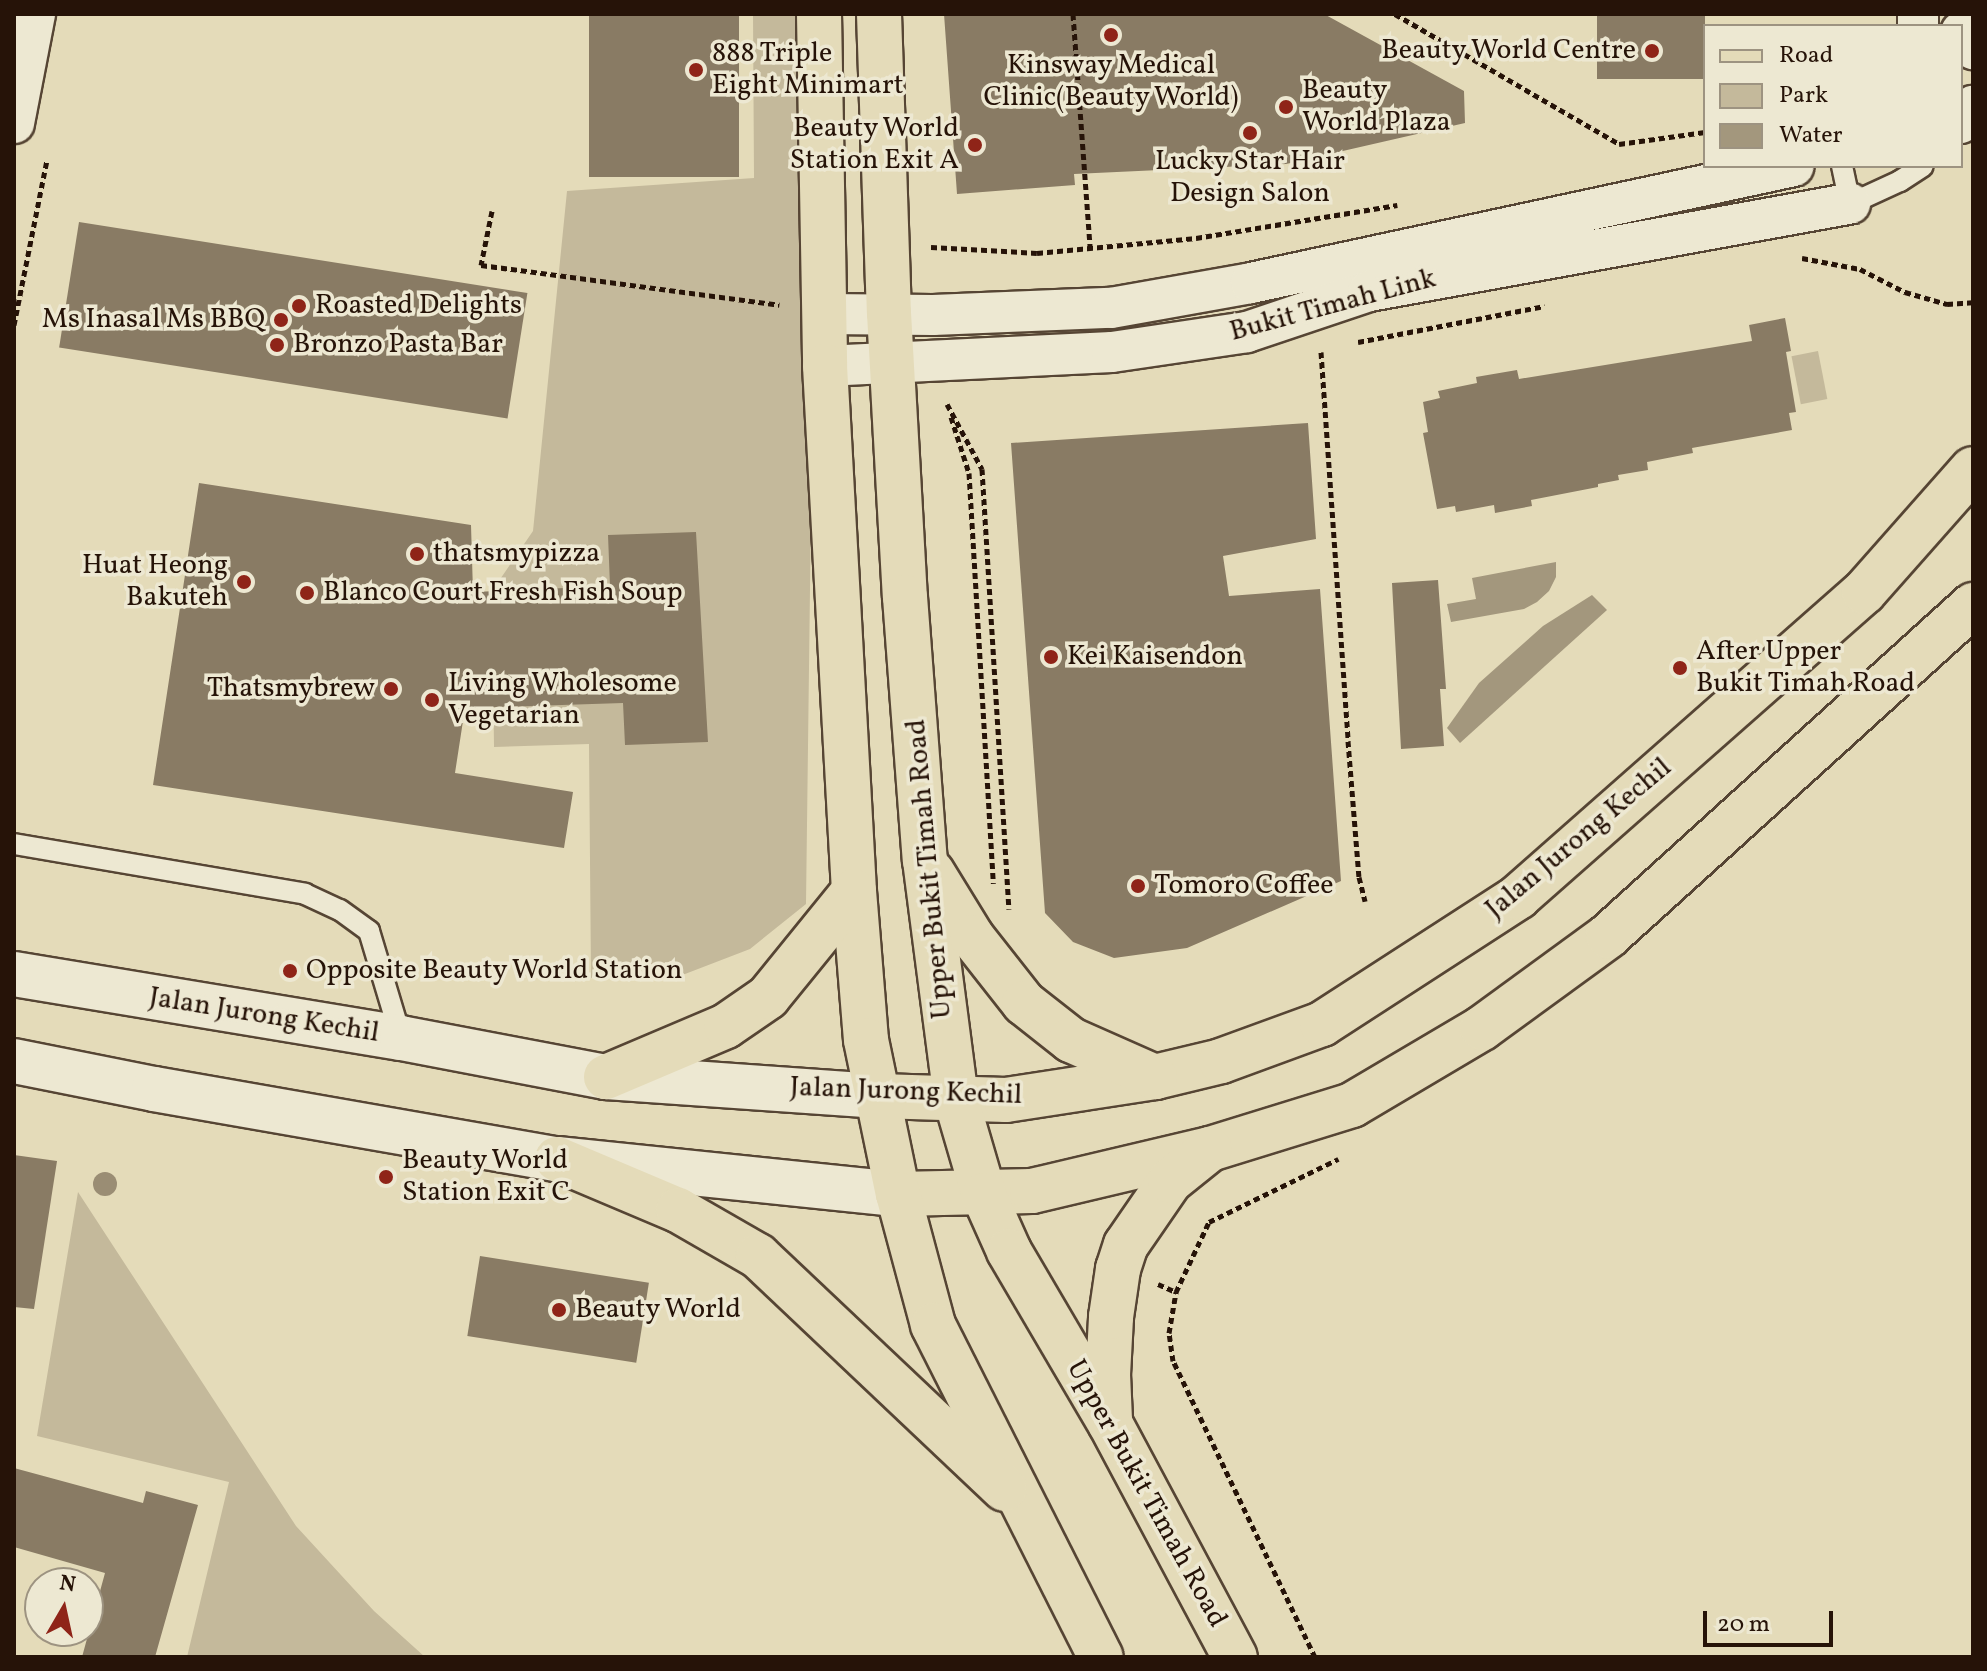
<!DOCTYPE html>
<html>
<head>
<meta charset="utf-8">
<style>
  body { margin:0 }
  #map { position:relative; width:1987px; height:1671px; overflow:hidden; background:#e4dbb9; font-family:Vollkorn,serif }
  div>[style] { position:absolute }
  .green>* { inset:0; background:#c4b99b; transform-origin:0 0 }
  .water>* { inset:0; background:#a3977d }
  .building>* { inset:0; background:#897b64; transform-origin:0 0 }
  .path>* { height:5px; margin-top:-2.5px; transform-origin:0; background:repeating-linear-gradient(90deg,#261308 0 6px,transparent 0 10px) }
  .roads { filter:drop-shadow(2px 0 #564534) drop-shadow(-2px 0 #564534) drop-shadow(0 2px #564534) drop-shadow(0 -2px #564534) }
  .lane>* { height:20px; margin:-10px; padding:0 10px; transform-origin:10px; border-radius:10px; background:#ede8d2 }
  .street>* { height:40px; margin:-20px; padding:0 20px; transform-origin:20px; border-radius:20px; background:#ede8d2 }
  .secondary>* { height:44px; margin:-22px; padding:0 22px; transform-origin:22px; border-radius:22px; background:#ede8d2 }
  .primary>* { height:44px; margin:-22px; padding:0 22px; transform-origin:22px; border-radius:22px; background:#e4dbb9 }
  .highway>* { height:44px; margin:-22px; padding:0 22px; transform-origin:22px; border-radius:22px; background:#e4dbb9 }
  .trees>* { width:24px; height:24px; margin:-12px; border-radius:50%; background:#9a8d74 }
  .dots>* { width:22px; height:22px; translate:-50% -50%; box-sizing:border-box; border:4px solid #ede8d2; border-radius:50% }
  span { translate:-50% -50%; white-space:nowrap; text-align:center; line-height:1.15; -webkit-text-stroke:7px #ede8d2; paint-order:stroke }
  .poi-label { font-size:28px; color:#261308 }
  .right { translate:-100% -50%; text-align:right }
  .left { translate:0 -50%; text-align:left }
  .street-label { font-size:28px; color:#261308 }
  .frame { position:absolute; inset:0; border:16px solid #261308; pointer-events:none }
  .legend { position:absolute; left:1703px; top:24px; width:260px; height:144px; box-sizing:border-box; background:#ede8d2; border:2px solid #9d9381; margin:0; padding:10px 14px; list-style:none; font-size:24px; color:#261308 }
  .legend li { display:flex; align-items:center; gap:16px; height:40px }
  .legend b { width:40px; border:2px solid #9d9381 }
  .north { position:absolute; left:24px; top:1567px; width:80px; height:80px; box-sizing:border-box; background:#ede8d2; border:2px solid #9d9381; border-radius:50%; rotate:9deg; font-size:22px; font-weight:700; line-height:32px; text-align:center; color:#261308 }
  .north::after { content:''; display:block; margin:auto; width:28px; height:36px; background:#8f2418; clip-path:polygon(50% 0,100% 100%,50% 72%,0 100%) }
  .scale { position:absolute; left:1703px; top:1611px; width:130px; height:36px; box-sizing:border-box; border:4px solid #261308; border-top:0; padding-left:10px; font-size:24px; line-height:28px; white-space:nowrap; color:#261308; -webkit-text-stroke:6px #ede8d2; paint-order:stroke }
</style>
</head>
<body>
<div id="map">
  <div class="green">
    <i style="clip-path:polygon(753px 14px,804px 14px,817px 38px,806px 904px,750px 949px,685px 974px,591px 978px,589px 744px,494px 747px,492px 591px,533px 531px,567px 191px,754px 178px)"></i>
    <i style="left:1818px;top:351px;width:49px;height:27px;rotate:79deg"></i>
    <i style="clip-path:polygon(78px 1192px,296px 1526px,374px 1611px,425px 1657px,187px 1657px,229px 1482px,37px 1436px)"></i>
  </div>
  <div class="water">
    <i style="clip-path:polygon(1556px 562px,1556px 577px,1549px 591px,1537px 602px,1524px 609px,1451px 622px,1447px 604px,1476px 599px,1472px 578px)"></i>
    <i style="clip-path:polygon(1592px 595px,1607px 610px,1460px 743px,1447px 728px,1479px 683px,1543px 626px)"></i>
  </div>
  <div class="building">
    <i style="left:589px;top:14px;width:150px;height:163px"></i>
    <i style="clip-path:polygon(944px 14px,1324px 14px,1464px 91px,1465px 123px,1286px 164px,1074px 174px,1075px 185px,957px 194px)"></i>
    <i style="left:1597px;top:14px;width:108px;height:65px"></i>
    <i style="left:79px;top:222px;width:454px;height:127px;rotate:9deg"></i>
    <i style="clip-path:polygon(1785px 318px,1791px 351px,1786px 352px,1796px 412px,1789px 413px,1792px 430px,1692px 448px,1693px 453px,1647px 462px,1648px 470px,1618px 475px,1619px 480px,1598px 484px,1598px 487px,1531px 500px,1532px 506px,1495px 513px,1494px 505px,1456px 512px,1455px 506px,1437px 509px,1423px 433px,1428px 432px,1423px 402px,1440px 398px,1438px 391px,1477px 383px,1476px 377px,1517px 370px,1519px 379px,1752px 341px,1749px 325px)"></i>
    <i style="clip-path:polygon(1308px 423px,1316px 539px,1223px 556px,1229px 596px,1320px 589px,1341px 881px,1187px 948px,1114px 958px,1073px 942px,1045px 913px,1011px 443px)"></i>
    <i style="clip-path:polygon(199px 483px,471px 525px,473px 592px,610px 586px,608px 535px,696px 532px,708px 742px,625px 745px,623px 703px,465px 708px,455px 773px,573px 792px,564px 848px,153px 785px)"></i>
    <i style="clip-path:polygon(1438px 580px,1446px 689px,1440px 689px,1444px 746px,1401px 749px,1392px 583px)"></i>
    <i style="clip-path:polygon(14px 1155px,57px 1161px,34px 1309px,14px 1307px)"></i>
    <i style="left:480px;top:1256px;width:171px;height:81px;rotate:9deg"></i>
    <i style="clip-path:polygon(14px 1468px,143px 1503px,146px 1491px,198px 1505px,155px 1657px,82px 1657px,105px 1573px,14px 1547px)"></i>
  </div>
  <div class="path">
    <i style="left:1073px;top:14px;width:235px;rotate:85.8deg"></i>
    <i style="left:1395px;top:14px;width:259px;rotate:30.1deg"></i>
    <i style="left:1619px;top:144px;width:87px;rotate:-7.9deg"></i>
    <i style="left:492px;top:211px;width:55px;rotate:101.5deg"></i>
    <i style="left:481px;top:265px;width:301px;rotate:7.6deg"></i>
    <i style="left:931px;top:247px;width:106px;rotate:3.2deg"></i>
    <i style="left:1037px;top:253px;width:160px;rotate:-5.4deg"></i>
    <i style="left:1196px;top:238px;width:204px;rotate:-9.3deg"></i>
    <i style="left:1802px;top:258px;width:59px;rotate:10.7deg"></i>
    <i style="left:1860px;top:269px;width:51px;rotate:27.1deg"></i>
    <i style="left:1905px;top:292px;width:44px;rotate:15.9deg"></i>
    <i style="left:1947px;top:304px;width:26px;rotate:-4deg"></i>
    <i style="left:14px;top:325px;width:168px;rotate:-78.7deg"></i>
    <i style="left:1358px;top:342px;width:190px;rotate:-10.9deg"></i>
    <i style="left:1321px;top:352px;width:390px;rotate:86deg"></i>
    <i style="left:1348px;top:741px;width:136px;rotate:85.4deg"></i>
    <i style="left:1359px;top:877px;width:25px;rotate:76deg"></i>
    <i style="left:947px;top:404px;width:74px;rotate:61.7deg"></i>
    <i style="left:982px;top:469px;width:441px;rotate:86.5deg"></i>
    <i style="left:951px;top:417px;width:59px;rotate:72.2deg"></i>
    <i style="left:969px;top:473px;width:411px;rotate:86.6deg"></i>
    <i style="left:1158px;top:1284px;width:20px;rotate:24deg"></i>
    <i style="left:1315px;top:1657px;width:328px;rotate:-115.6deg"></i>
    <i style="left:1173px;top:1361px;width:28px;rotate:-98deg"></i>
    <i style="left:1169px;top:1333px;width:42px;rotate:-80.3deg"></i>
    <i style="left:1176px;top:1292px;width:77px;rotate:-64.8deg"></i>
    <i style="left:1209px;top:1222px;width:144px;rotate:-26deg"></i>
  </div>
  <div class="roads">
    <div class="lane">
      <i style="left:1842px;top:166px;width:39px;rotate:78deg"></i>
      <i style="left:1850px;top:204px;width:55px;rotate:-24.7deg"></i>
      <i style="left:1900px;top:181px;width:27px;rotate:-33deg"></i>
      <i style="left:14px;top:844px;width:295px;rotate:9.7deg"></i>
      <i style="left:305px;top:894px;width:38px;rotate:25deg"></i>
      <i style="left:340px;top:910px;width:36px;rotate:36deg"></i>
      <i style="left:369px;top:931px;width:112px;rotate:73.3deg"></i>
    </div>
    <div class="street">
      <i style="left:1918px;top:26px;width:12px;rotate:-90deg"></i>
      <i style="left:1961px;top:32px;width:21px;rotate:55deg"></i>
      <i style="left:14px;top:123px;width:111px;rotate:-79.1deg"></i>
      <i style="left:1961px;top:123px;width:21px;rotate:-55deg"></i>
      <i style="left:825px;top:314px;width:108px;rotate:0.5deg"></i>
      <i style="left:933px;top:315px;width:178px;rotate:-2.3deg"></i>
      <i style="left:1111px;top:308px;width:142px;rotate:-10.1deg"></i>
      <i style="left:1251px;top:283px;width:555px;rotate:-12.16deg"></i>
      <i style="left:825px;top:366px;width:287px;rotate:-2.8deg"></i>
      <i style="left:1112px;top:352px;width:136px;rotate:-8.4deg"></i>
      <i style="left:1247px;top:332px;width:129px;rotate:-18.6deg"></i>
      <i style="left:1369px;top:291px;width:489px;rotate:-10.3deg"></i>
    </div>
    <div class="secondary">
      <i style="left:14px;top:974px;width:392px;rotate:9.4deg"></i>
      <i style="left:401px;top:1038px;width:209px;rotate:10.8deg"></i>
      <i style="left:606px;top:1077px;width:274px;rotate:4deg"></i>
      <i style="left:14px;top:1061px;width:143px;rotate:11.3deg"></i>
      <i style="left:154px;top:1089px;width:409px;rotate:9.9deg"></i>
      <i style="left:557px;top:1159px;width:343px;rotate:5.9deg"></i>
    </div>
    <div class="primary">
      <i style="left:879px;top:1096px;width:127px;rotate:1.8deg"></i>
      <i style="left:1006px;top:1100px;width:151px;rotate:-8.8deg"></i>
      <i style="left:1155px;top:1077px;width:68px;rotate:-13.6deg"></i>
      <i style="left:1221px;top:1061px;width:108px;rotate:-20.1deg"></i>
      <i style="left:1322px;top:1024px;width:234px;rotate:-32.9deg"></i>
      <i style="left:1518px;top:897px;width:461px;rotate:-41.4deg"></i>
      <i style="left:1864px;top:592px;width:164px;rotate:-48.5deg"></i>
      <i style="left:898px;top:1194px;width:134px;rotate:-1.3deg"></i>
      <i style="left:1032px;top:1191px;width:183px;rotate:-13.3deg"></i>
      <i style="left:1210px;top:1149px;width:149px;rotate:-17.2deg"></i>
      <i style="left:1352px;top:1105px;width:151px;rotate:-30.6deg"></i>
      <i style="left:1482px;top:1028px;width:156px;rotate:-36.1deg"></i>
      <i style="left:1608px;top:936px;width:493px;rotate:-42.2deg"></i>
    </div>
    <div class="highway">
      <i style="left:819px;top:14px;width:352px;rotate:89deg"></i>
      <i style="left:825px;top:366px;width:526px;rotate:86.84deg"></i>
      <i style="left:854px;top:891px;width:149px;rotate:85.4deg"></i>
      <i style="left:866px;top:1040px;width:157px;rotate:78.3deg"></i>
      <i style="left:898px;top:1194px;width:136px;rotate:75deg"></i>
      <i style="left:933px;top:1325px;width:372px;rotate:63.2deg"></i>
      <i style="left:879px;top:14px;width:299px;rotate:88.1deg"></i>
      <i style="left:889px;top:313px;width:284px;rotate:86.8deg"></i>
      <i style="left:905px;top:597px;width:264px;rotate:85.7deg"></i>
      <i style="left:925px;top:860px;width:241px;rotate:82.6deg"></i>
      <i style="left:956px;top:1099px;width:100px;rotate:73.7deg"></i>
      <i style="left:984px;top:1195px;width:61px;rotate:65.9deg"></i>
      <i style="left:1009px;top:1251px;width:199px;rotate:59.6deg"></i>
      <i style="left:1110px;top:1423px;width:265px;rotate:61.9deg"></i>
      <i style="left:932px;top:872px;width:76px;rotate:58.4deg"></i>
      <i style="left:972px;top:937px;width:84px;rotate:51.8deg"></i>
      <i style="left:1024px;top:1003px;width:60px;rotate:38.2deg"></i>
      <i style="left:1071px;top:1040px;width:92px;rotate:23.8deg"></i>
      <i style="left:606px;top:1077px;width:130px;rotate:-23deg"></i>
      <i style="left:726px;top:1026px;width:51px;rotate:-34.6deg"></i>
      <i style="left:768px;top:997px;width:136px;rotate:-50.9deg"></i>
      <i style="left:557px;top:1159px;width:131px;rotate:22.9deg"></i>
      <i style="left:678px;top:1210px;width:92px;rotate:29.9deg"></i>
      <i style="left:758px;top:1256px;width:339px;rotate:43.4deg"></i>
      <i style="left:1110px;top:1420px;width:45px;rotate:-92.5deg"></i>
      <i style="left:1108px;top:1375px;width:58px;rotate:-87deg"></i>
      <i style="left:1111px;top:1317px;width:49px;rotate:-81.7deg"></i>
      <i style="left:1118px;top:1269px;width:25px;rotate:-72deg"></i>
      <i style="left:1126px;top:1245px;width:78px;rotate:-55.5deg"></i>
      <i style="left:1170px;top:1181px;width:51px;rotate:-38.7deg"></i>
    </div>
  </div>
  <div class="trees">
    <i style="left:105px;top:1184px"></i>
  </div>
  <div class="dots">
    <i style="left:1111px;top:35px;background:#8f2418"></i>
    <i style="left:1652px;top:51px;background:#8f2418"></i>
    <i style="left:696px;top:70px;background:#8f2418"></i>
    <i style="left:1286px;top:107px;background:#8f2418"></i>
    <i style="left:1250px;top:133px;background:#8f2418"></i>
    <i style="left:975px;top:145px;background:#8f2418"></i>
    <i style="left:299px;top:306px;background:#8f2418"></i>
    <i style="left:281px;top:320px;background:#8f2418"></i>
    <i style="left:277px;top:345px;background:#8f2418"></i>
    <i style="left:417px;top:554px;background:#8f2418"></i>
    <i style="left:244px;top:582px;background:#8f2418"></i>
    <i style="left:307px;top:593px;background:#8f2418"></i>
    <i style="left:1051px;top:657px;background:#8f2418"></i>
    <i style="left:1680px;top:668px;background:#8f2418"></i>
    <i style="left:391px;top:689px;background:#8f2418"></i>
    <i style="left:432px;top:700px;background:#8f2418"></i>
    <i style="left:1138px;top:886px;background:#8f2418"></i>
    <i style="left:290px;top:971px;background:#8f2418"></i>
    <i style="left:386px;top:1177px;background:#8f2418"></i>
    <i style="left:559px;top:1310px;background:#8f2418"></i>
  </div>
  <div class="poi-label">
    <span class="right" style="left:1636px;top:51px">Beauty World Centre</span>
    <span class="left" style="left:712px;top:70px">888 Triple<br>Eight Minimart</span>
    <span style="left:1111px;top:82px">Kinsway Medical<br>Clinic(Beauty World)</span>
    <span class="left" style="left:1302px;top:107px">Beauty<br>World Plaza</span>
    <span class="right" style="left:959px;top:145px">Beauty World<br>Station Exit A</span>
    <span style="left:1250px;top:178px">Lucky Star Hair<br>Design Salon</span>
    <span class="left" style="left:315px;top:306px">Roasted Delights</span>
    <span class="right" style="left:265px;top:320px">Ms Inasal Ms BBQ</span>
    <span class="left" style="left:293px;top:345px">Bronzo Pasta Bar</span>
    <span class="left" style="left:433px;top:554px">thatsmypizza</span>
    <span class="right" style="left:228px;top:582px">Huat Heong<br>Bakuteh</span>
    <span class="left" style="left:323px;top:593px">Blanco Court Fresh Fish Soup</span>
    <span class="left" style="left:1696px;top:668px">After Upper<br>Bukit Timah Road</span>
    <span class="left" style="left:1067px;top:657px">Kei Kaisendon</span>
    <span class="left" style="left:448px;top:700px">Living Wholesome<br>Vegetarian</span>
    <span class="right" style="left:375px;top:689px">Thatsmybrew</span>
    <span class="left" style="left:1154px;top:886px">Tomoro Coffee</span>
    <span class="left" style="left:306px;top:971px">Opposite Beauty World Station</span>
    <span class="left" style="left:402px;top:1177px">Beauty World<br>Station Exit C</span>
    <span class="left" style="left:575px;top:1310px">Beauty World</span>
  </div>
  <div class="street-label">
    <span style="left:1333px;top:306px;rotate:-15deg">Bukit Timah Link</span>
    <span style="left:1579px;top:839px;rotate:-40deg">Jalan Jurong Kechil</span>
    <span style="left:930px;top:869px;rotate:-95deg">Upper Bukit Timah Road</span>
    <span style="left:264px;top:1016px;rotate:9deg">Jalan Jurong Kechil</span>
    <span style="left:906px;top:1092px;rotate:2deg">Jalan Jurong Kechil</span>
    <span style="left:1146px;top:1494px;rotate:61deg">Upper Bukit Timah Road</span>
  </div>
  <div class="frame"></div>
  <ul class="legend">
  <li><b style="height:10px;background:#e4dbb9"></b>Road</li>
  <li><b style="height:22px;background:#c4b99b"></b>Park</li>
  <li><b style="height:22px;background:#a3977d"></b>Water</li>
  </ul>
  <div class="north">N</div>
  <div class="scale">20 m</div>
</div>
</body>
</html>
